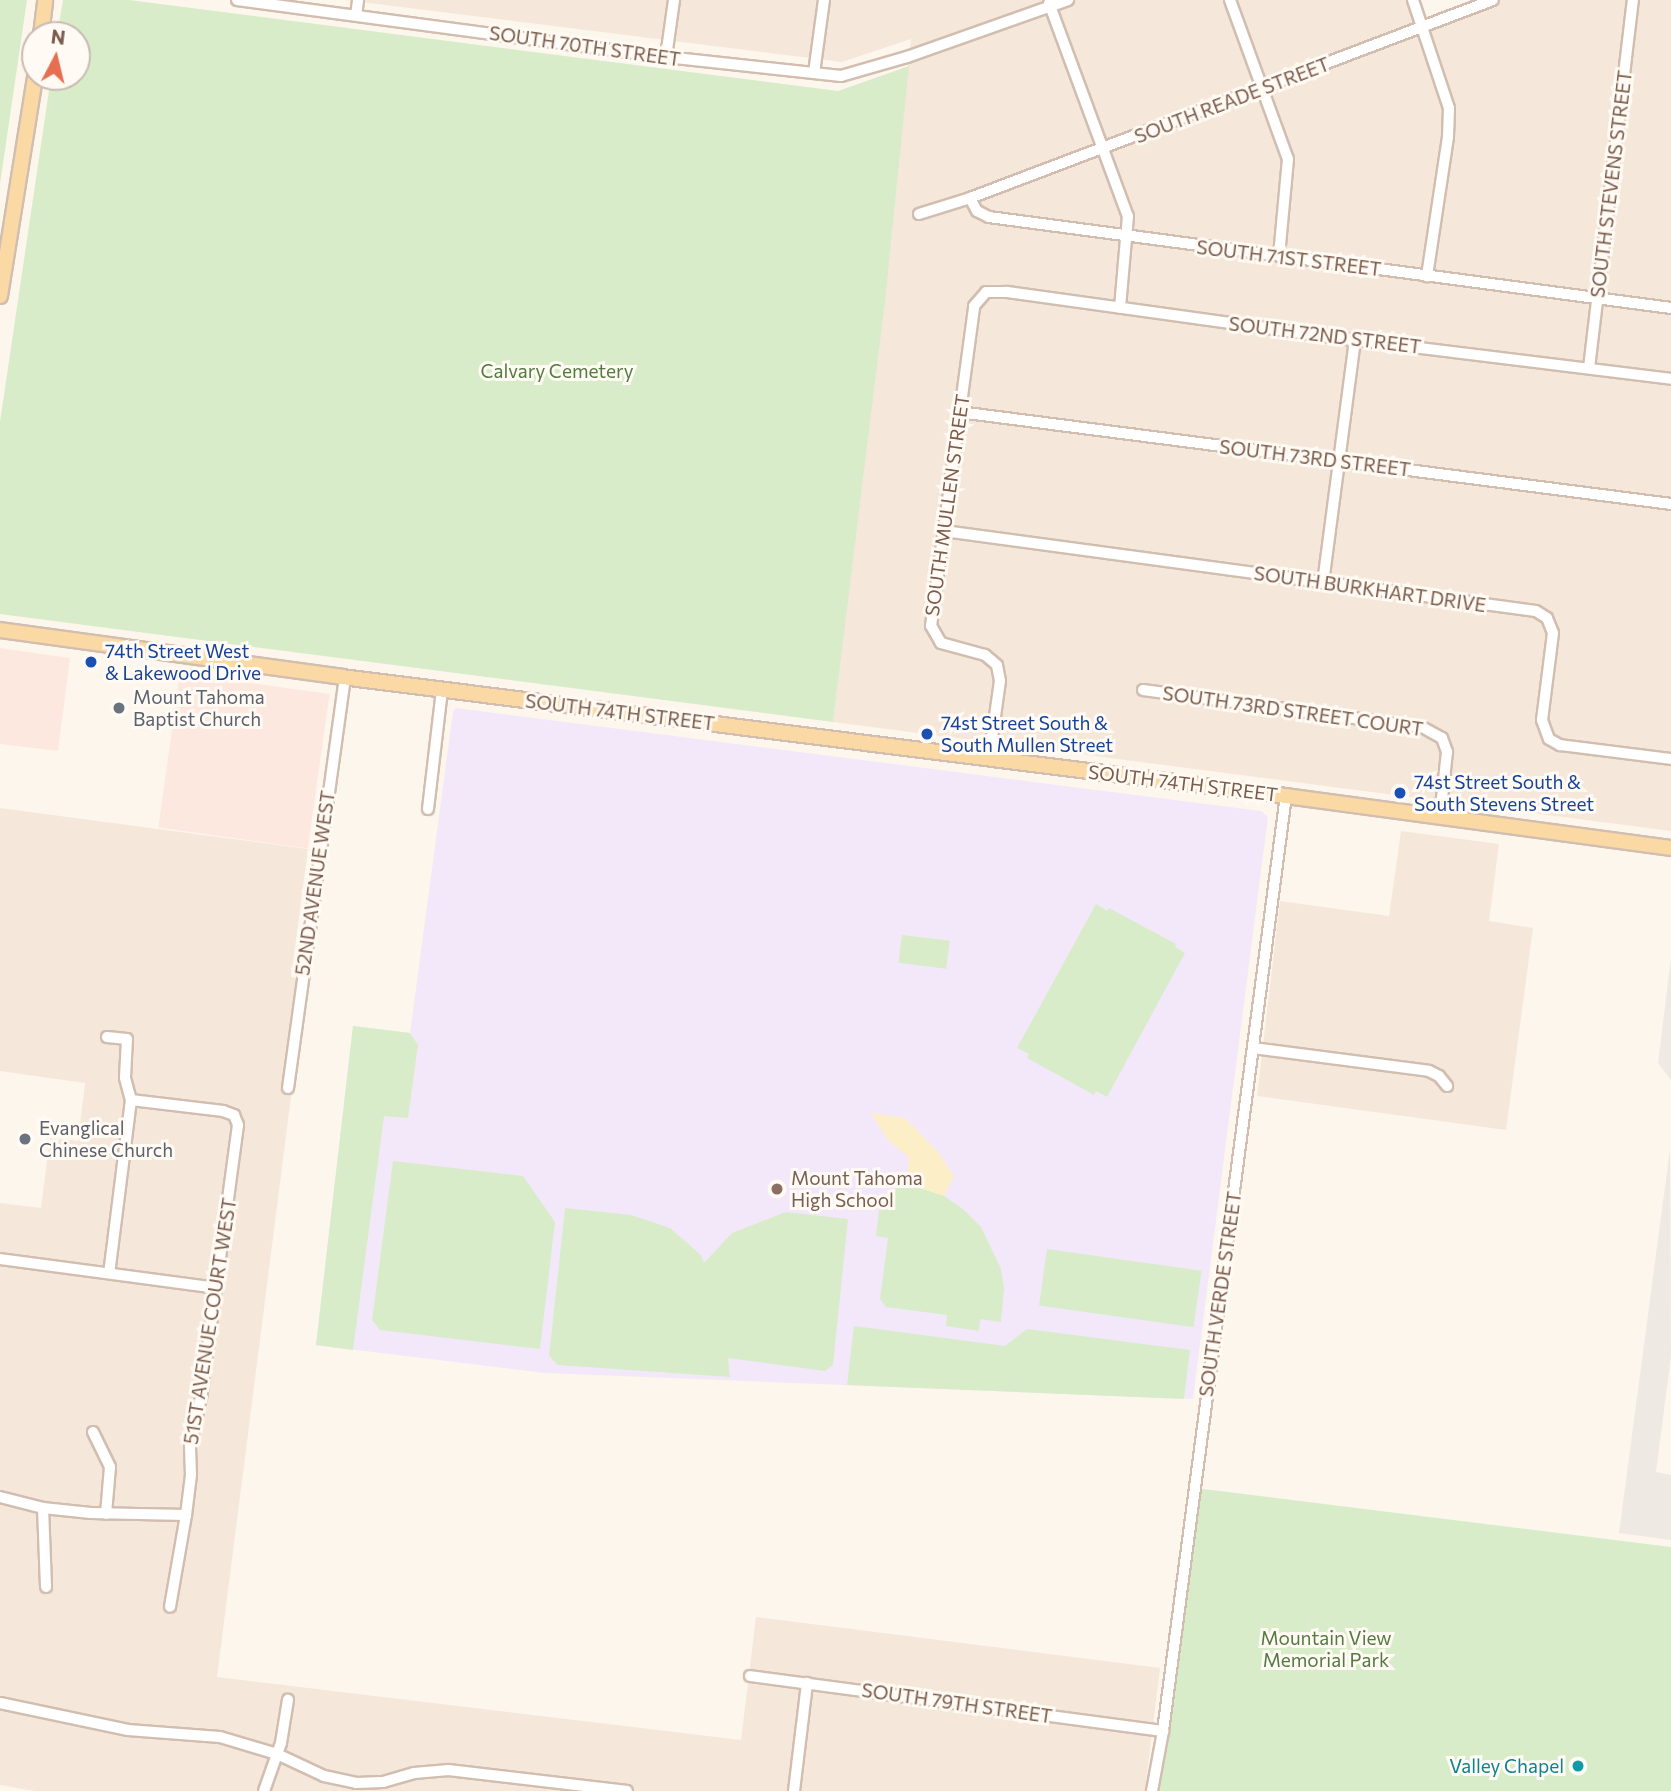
<!DOCTYPE html>
<html>
<head>
<meta charset="utf-8">
<style>
  body { margin:0 }
  #map { position:relative; width:1671px; height:1791px; overflow:hidden; background:#fdf6ec; font-family:Commissioner,sans-serif }
  div>[style] { position:absolute }
  .residential>* { inset:0; background:#f5e8da }
  .commercial>* { inset:0; background:#fde8e0; transform-origin:0 0 }
  .industrial>* { inset:0; background:#efe9e4 }
  .education>* { inset:0; background:#f3e8fa }
  .green>* { inset:0; background:#d8ecc9; transform-origin:0 0 }
  .sand>* { inset:0; background:#fcefc7 }
  .roads { filter:drop-shadow(2px 0 #d1beb0) drop-shadow(-2px 0 #d1beb0) drop-shadow(0 2px #d1beb0) drop-shadow(0 -2px #d1beb0) }
  .minor>* { height:10px; margin:-5px; padding:0 5px; transform-origin:5px; border-radius:5px; background:#fff }
  .major>* { height:14px; margin:-7px; padding:0 7px; transform-origin:7px; border-radius:7px; background:#fbd9a5 }
  .dots>* { width:19px; height:19px; translate:-50% -50%; box-sizing:border-box; border:4px solid #fffaf3; border-radius:50% }
  span { translate:-50% -50%; white-space:nowrap; text-align:center; line-height:1.15; -webkit-text-stroke:6px #fffaf3; paint-order:stroke }
  .street-label { font-size:19px; color:#7a5c4d }
  .park-label { font-size:19px; color:#537a41 }
  .transit-label { font-size:19px; color:#164399 }
  .left { translate:0 -50%; text-align:left }
  .worship-label { font-size:19px; color:#5b616d }
  .education-label { font-size:19px; color:#785e54 }
  .culture-label { font-size:19px; color:#0d838f }
  .right { translate:-100% -50%; text-align:right }
  .north { position:absolute; left:21px; top:21px; width:70px; height:70px; box-sizing:border-box; background:#fffaf3; border:2px solid #cabbb1; border-radius:50%; rotate:7deg; font-size:19px; font-weight:700; line-height:28px; text-align:center; color:#7a5c4d }
  .north::after { content:''; display:block; margin:auto; width:24px; height:32px; background:#e76f51; clip-path:polygon(50% 0,100% 100%,50% 72%,0 100%) }
</style>
</head>
<body>
<div id="map">
  <div class="residential">
    <i style="clip-path:polygon(345px 0,1413px 0,1424px 28px,1493px 0,1671px 0,1671px 831px,833px 722px,911px 39px,842px 62px)"></i>
    <i style="clip-path:polygon(0 808px,308px 849px,291px 977px,306px 979px,217px 1677px,741px 1740px,756px 1617px,1160px 1668px,1145px 1791px,34px 1791px,0 1785px,0 1203px,41px 1208px,50px 1138px,78px 1141px,85px 1083px,0 1071px)"></i>
    <i style="clip-path:polygon(1401px 831px,1499px 844px,1489px 921px,1533px 928px,1506px 1130px,1257px 1096px,1280px 901px,1389px 916px)"></i>
  </div>
  <div class="commercial">
    <i style="clip-path:polygon(0 648px,70px 658px,58px 751px,0 744px)"></i>
    <i style="left:180px;top:673px;width:151px;height:156px;rotate:8deg"></i>
  </div>
  <div class="industrial">
    <i style="clip-path:polygon(1671px 958px,1671px 1080px,1658px 1063px)"></i>
    <i style="clip-path:polygon(1670px 1149px,1671px 1356px,1656px 1472px,1671px 1475px,1671px 1540px,1619px 1533px)"></i>
  </div>
  <div class="education">
    <i style="clip-path:polygon(456px 708px,1261px 811px,1268px 817px,1193px 1399px,545px 1373px,316px 1345px,353px 1026px,410px 1033px,453px 712px)"></i>
  </div>
  <div class="green">
    <i style="clip-path:polygon(0 0,27px 0,0 184px)"></i>
    <i style="clip-path:polygon(63px 0,129px 0,838px 91px,909px 66px,885px 301px,833px 722px,0 614px,0 422px,51px 77px,77px 77px,77px 35px,57px 35px)"></i>
    <i style="clip-path:polygon(1096px 904px,1107px 911px,1109px 908px,1176px 944px,1175px 947px,1185px 953px,1107px 1097px,1096px 1091px,1094px 1095px,1027px 1058px,1029px 1054px,1017px 1048px)"></i>
    <i style="left:902px;top:935px;width:48px;height:28px;rotate:7deg"></i>
    <i style="clip-path:polygon(353px 1026px,410px 1033px,418px 1045px,408px 1118px,384px 1116px,353px 1350px,316px 1345px)"></i>
    <i style="clip-path:polygon(393px 1161px,523px 1176px,555px 1222px,540px 1349px,380px 1330px,372px 1320px)"></i>
    <i style="clip-path:polygon(896px 1183px,919px 1187px,944px 1196px,963px 1209px,981px 1227px,1001px 1269px,1004px 1288px,1001px 1322px,980px 1319px,979px 1331px,946px 1326px,947px 1315px,886px 1307px,880px 1299px,888px 1238px,876px 1236px,880px 1203px,893px 1205px)"></i>
    <i style="clip-path:polygon(565px 1208px,631px 1215px,670px 1228px,701px 1255px,704px 1263px,732px 1233px,786px 1212px,848px 1219px,833px 1365px,825px 1371px,728px 1358px,730px 1377px,558px 1365px,549px 1356px)"></i>
    <i style="left:1047px;top:1249px;width:156px;height:57px;rotate:8deg"></i>
    <i style="clip-path:polygon(854px 1326px,1005px 1346px,1027px 1329px,1190px 1350px,1184px 1399px,847px 1385px)"></i>
    <i style="clip-path:polygon(1195px 1488px,1671px 1547px,1671px 1791px,1156px 1791px)"></i>
  </div>
  <div class="sand">
    <i style="clip-path:polygon(871px 1113px,905px 1118px,938px 1152px,954px 1176px,944px 1196px,907px 1184px,909px 1157px,888px 1140px)"></i>
  </div>
  <div class="roads">
    <div class="minor">
      <i style="left:237px;top:0;width:433px;rotate:7.6deg"></i>
      <i style="left:666px;top:57px;width:176px;rotate:6.2deg"></i>
      <i style="left:841px;top:76px;width:69px;rotate:-16.1deg"></i>
      <i style="left:907px;top:57px;width:171px;rotate:-19.5deg"></i>
      <i style="left:1230px;top:0;width:169px;rotate:70deg"></i>
      <i style="left:1288px;top:159px;width:97px;rotate:95.3deg"></i>
      <i style="left:1413px;top:0;width:114px;rotate:71.6deg"></i>
      <i style="left:1449px;top:108px;width:29px;rotate:92deg"></i>
      <i style="left:1448px;top:137px;width:141px;rotate:98.6deg"></i>
      <i style="left:1049px;top:3px;width:227px;rotate:69.7deg"></i>
      <i style="left:1128px;top:216px;width:92px;rotate:95deg"></i>
      <i style="left:356px;top:15px;width:15px;rotate:-82deg"></i>
      <i style="left:666px;top:57px;width:58px;rotate:-82deg"></i>
      <i style="left:814px;top:73px;width:74px;rotate:-82.2deg"></i>
      <i style="left:970px;top:198px;width:559px;rotate:-20.74deg"></i>
      <i style="left:919px;top:214px;width:53px;rotate:-17.4deg"></i>
      <i style="left:970px;top:198px;width:15px;rotate:62deg"></i>
      <i style="left:977px;top:211px;width:13px;rotate:27deg"></i>
      <i style="left:989px;top:217px;width:688px;rotate:7.6deg"></i>
      <i style="left:1589px;top:368px;width:371px;rotate:-83.2deg"></i>
      <i style="left:959px;top:412px;width:718px;rotate:7.36deg"></i>
      <i style="left:944px;top:531px;width:597px;rotate:7.7deg"></i>
      <i style="left:1536px;top:611px;width:13px;rotate:32deg"></i>
      <i style="left:1547px;top:618px;width:16px;rotate:68deg"></i>
      <i style="left:1553px;top:633px;width:88px;rotate:97.2deg"></i>
      <i style="left:1542px;top:720px;width:20px;rotate:70deg"></i>
      <i style="left:1549px;top:739px;width:13px;rotate:29deg"></i>
      <i style="left:1560px;top:745px;width:112px;rotate:7.2deg"></i>
      <i style="left:1323px;top:583px;width:245px;rotate:-82.5deg"></i>
      <i style="left:1143px;top:690px;width:281px;rotate:7.6deg"></i>
      <i style="left:1422px;top:727px;width:23px;rotate:29deg"></i>
      <i style="left:1442px;top:738px;width:15px;rotate:70deg"></i>
      <i style="left:1447px;top:752px;width:64px;rotate:96.2deg"></i>
      <i style="left:989px;top:759px;width:79px;rotate:-82deg"></i>
      <i style="left:1000px;top:681px;width:16px;rotate:-101deg"></i>
      <i style="left:997px;top:665px;width:16px;rotate:-140deg"></i>
      <i style="left:985px;top:655px;width:46px;rotate:-164.7deg"></i>
      <i style="left:941px;top:643px;width:20px;rotate:-120deg"></i>
      <i style="left:931px;top:626px;width:323px;rotate:-82.3deg"></i>
      <i style="left:974px;top:306px;width:18px;rotate:-49deg"></i>
      <i style="left:986px;top:292px;width:21px"></i>
      <i style="left:1007px;top:292px;width:351px;rotate:7.9deg"></i>
      <i style="left:1355px;top:340px;width:318px;rotate:7deg"></i>
      <i style="left:428px;top:809px;width:121px;rotate:-83.3deg"></i>
      <i style="left:107px;top:1037px;width:20px;rotate:6deg"></i>
      <i style="left:127px;top:1039px;width:39px;rotate:93deg"></i>
      <i style="left:125px;top:1078px;width:23px;rotate:75deg"></i>
      <i style="left:131px;top:1100px;width:174px;rotate:97.2deg"></i>
      <i style="left:1253px;top:1048px;width:177px;rotate:7.4deg"></i>
      <i style="left:1429px;top:1071px;width:11px;rotate:27deg"></i>
      <i style="left:1439px;top:1076px;width:13px;rotate:51deg"></i>
      <i style="left:288px;top:1088px;width:415px;rotate:-82.1deg"></i>
      <i style="left:131px;top:1100px;width:93px;rotate:6.8deg"></i>
      <i style="left:223px;top:1111px;width:12px;rotate:20deg"></i>
      <i style="left:234px;top:1115px;width:11px;rotate:68deg"></i>
      <i style="left:238px;top:1125px;width:270px;rotate:97.7deg"></i>
      <i style="left:202px;top:1393px;width:55px;rotate:102.5deg"></i>
      <i style="left:190px;top:1447px;width:28px;rotate:88deg"></i>
      <i style="left:191px;top:1475px;width:40px;rotate:97.1deg"></i>
      <i style="left:186px;top:1515px;width:93px;rotate:99.9deg"></i>
      <i style="left:0;top:1259px;width:218px;rotate:7.6deg"></i>
      <i style="left:93px;top:1432px;width:39px;rotate:64deg"></i>
      <i style="left:110px;top:1467px;width:47px;rotate:94.9deg"></i>
      <i style="left:0;top:1497px;width:44px;rotate:14.3deg"></i>
      <i style="left:43px;top:1508px;width:48px;rotate:5.9deg"></i>
      <i style="left:91px;top:1513px;width:95px;rotate:1.2deg"></i>
      <i style="left:43px;top:1508px;width:79px;rotate:87.8deg"></i>
      <i style="left:750px;top:1676px;width:417px;rotate:7.6deg"></i>
      <i style="left:0;top:1703px;width:131px;rotate:11.9deg"></i>
      <i style="left:128px;top:1730px;width:92px;rotate:4.4deg"></i>
      <i style="left:220px;top:1737px;width:59px;rotate:16.6deg"></i>
      <i style="left:277px;top:1754px;width:52px;rotate:25.1deg"></i>
      <i style="left:324px;top:1776px;width:33px;rotate:12deg"></i>
      <i style="left:356px;top:1783px;width:27px;rotate:-2deg"></i>
      <i style="left:383px;top:1782px;width:32px;rotate:-16deg"></i>
      <i style="left:414px;top:1773px;width:35px;rotate:-5deg"></i>
      <i style="left:449px;top:1770px;width:179px;rotate:6.7deg"></i>
      <i style="left:264px;top:1791px;width:51px;rotate:-70.5deg"></i>
      <i style="left:281px;top:1743px;width:44px;rotate:-80.8deg"></i>
      <i style="left:794px;top:1791px;width:109px;rotate:-83.1deg"></i>
      <i style="left:1152px;top:1791px;width:61px;rotate:-79.6deg"></i>
      <i style="left:1163px;top:1731px;width:943px;rotate:-82.51deg"></i>
    </div>
    <div class="major">
      <i style="left:41px;top:35px;width:35px;rotate:-83deg"></i>
      <i style="left:0;top:296px;width:222px;rotate:-80.9deg"></i>
      <i style="left:0;top:630px;width:345px;rotate:7.8deg"></i>
      <i style="left:342px;top:677px;width:951px;rotate:7.18deg"></i>
      <i style="left:1286px;top:796px;width:388px;rotate:7.7deg"></i>
    </div>
  </div>
  <div class="dots">
    <i style="left:91px;top:662px;background:#1a4fb4"></i>
    <i style="left:119px;top:708px;background:#6b7280"></i>
    <i style="left:927px;top:734px;background:#1a4fb4"></i>
    <i style="left:1400px;top:793px;background:#1a4fb4"></i>
    <i style="left:25px;top:1139px;background:#6b7280"></i>
    <i style="left:777px;top:1189px;background:#8d6e63"></i>
    <i style="left:1578px;top:1766px;background:#0f9aa8"></i>
  </div>
  <div class="street-label">
    <span style="left:585px;top:46px;rotate:8deg">SOUTH 70TH STREET</span>
    <span style="left:1232px;top:100px;rotate:-21deg">SOUTH READE STREET</span>
    <span style="left:1611px;top:184px;rotate:-83deg">SOUTH STEVENS STREET</span>
    <span style="left:1289px;top:258px;rotate:7deg">SOUTH 71ST STREET</span>
    <span style="left:1325px;top:335px;rotate:7deg">SOUTH 72ND STREET</span>
    <span style="left:1315px;top:458px;rotate:7deg">SOUTH 73RD STREET</span>
    <span style="left:947px;top:505px;rotate:-82deg">SOUTH MULLEN STREET</span>
    <span style="left:1370px;top:589px;rotate:8deg">SOUTH BURKHART DRIVE</span>
    <span style="left:1293px;top:711px;rotate:8deg">SOUTH 73RD STREET COURT</span>
    <span style="left:620px;top:712px;rotate:7deg">SOUTH 74TH STREET</span>
    <span style="left:1183px;top:783px;rotate:7deg">SOUTH 74TH STREET</span>
    <span style="left:315px;top:883px;rotate:-82deg">52ND AVENUE WEST</span>
    <span style="left:1220px;top:1294px;rotate:-82deg">SOUTH VERDE STREET</span>
    <span style="left:210px;top:1321px;rotate:-81deg">51ST AVENUE COURT WEST</span>
    <span style="left:957px;top:1703px;rotate:8deg">SOUTH 79TH STREET</span>
  </div>
  <div class="park-label">
    <span style="left:557px;top:371px">Calvary Cemetery</span>
    <span style="left:1326px;top:1649px">Mountain View<br>Memorial Park</span>
  </div>
  <div class="transit-label">
    <span class="left" style="left:105px;top:662px">74th Street West<br>&amp; Lakewood Drive</span>
    <span class="left" style="left:941px;top:734px">74st Street South &amp;<br>South Mullen Street</span>
    <span class="left" style="left:1414px;top:793px">74st Street South &amp;<br>South Stevens Street</span>
  </div>
  <div class="worship-label">
    <span class="left" style="left:133px;top:708px">Mount Tahoma<br>Baptist Church</span>
    <span class="left" style="left:39px;top:1139px">Evanglical<br>Chinese Church</span>
  </div>
  <div class="education-label">
    <span class="left" style="left:791px;top:1189px">Mount Tahoma<br>High School</span>
  </div>
  <div class="culture-label">
    <span class="right" style="left:1564px;top:1766px">Valley Chapel</span>
  </div>
  <div class="north">N</div>
</div>
</body>
</html>
